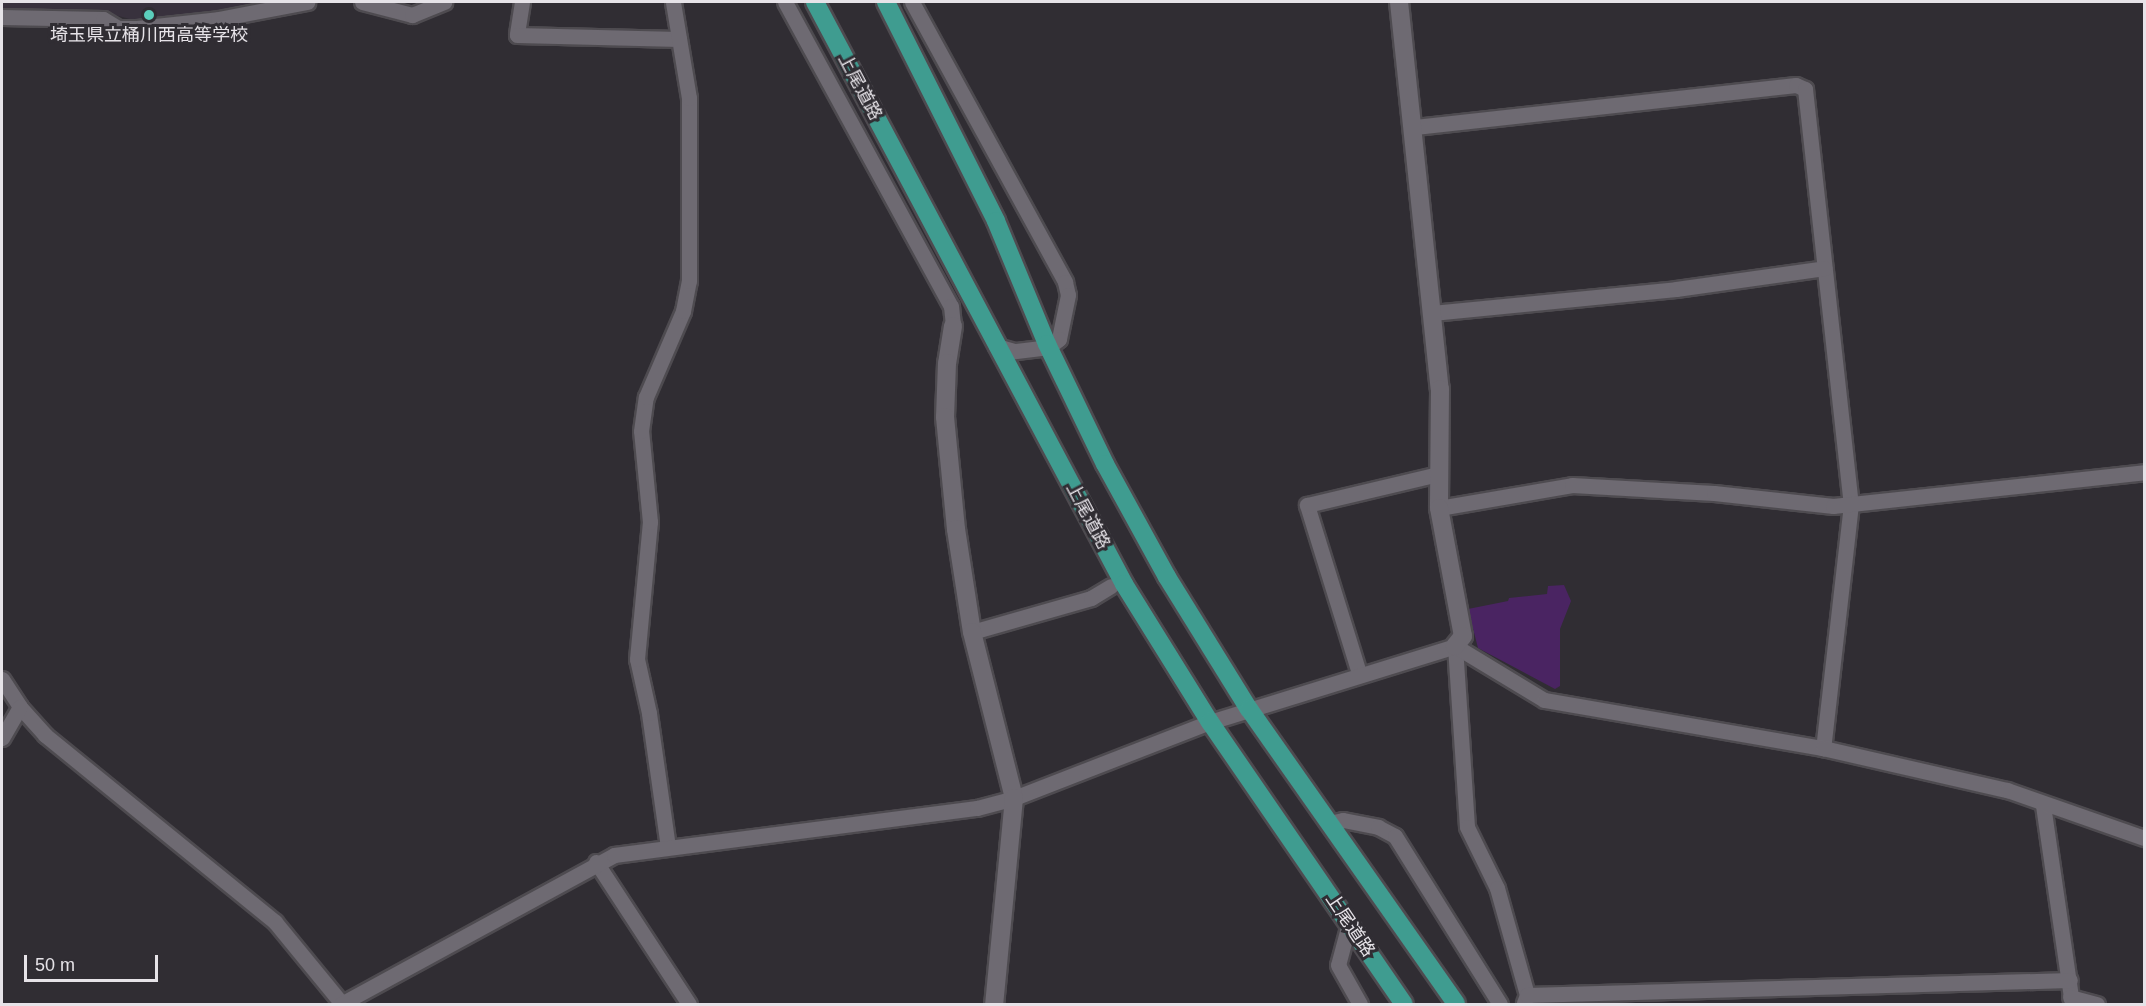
<!DOCTYPE html>
<html>
<head>
<meta charset="utf-8">
<style>
  body { margin:0 }
  #map { position:relative; width:2146px; height:1006px; overflow:hidden; background:#302d33; font-family:Helvetica,"Noto Sans JP",sans-serif }
  div>[style] { position:absolute }
  .built>* { inset:0; background:#38313d }
  .green>* { inset:0; background:#4a2462 }
  .roads { filter:drop-shadow(2px 0 #4e4b50) drop-shadow(-2px 0 #4e4b50) drop-shadow(0 2px #4e4b50) drop-shadow(0 -2px #4e4b50) }
  .minor>* { height:15px; margin:-7.5px; padding:0 7.5px; transform-origin:7.5px; border-radius:7.5px; background:#6e6a72 }
  .tertiary>* { height:18px; margin:-9px; padding:0 9px; transform-origin:9px; border-radius:9px; background:#6e6a72 }
  .trunk>* { height:18px; margin:-9px; padding:0 9px; transform-origin:9px; border-radius:9px; background:#3f9c90 }
  .dots>* { width:16px; height:16px; translate:-50% -50%; box-sizing:border-box; border:3px solid #302d33; border-radius:50% }
  span { translate:-50% -50%; white-space:nowrap; text-align:center; line-height:1.15; -webkit-text-stroke:6px #302d33; paint-order:stroke }
  .poi-label { font-size:18px; color:#e6e3e8 }
  .street-label { font-size:18px; color:#e6e3e8 }
  .frame { position:absolute; inset:0; border:3px solid #e6e3e8; pointer-events:none }
  .scale { position:absolute; left:24px; top:955px; width:134px; height:27px; box-sizing:border-box; border:3px solid #e6e3e8; border-top:0; padding-left:8px; font-size:18px; line-height:21px; white-space:nowrap; color:#e6e3e8; -webkit-text-stroke:4px #302d33; paint-order:stroke }
</style>
</head>
<body>
<div id="map">
  <div class="built">
    <i style="clip-path:polygon(2px 2px,277px 2px,137px 21px,93px 9px,2px 9px)"></i>
  </div>
  <div class="green">
    <i style="clip-path:polygon(1564px 585px,1571px 601px,1560px 629px,1560px 686px,1555px 689px,1478px 648px,1468px 609px,1508px 601px,1509px 598px,1547px 594px,1548px 586px)"></i>
  </div>
  <div class="roads">
    <div class="minor">
      <i style="left:362px;top:2px;width:52px;rotate:14.6deg"></i>
      <i style="left:412px;top:15px;width:35px;rotate:-22deg"></i>
      <i style="left:522px;top:2px;width:33px;rotate:99deg"></i>
      <i style="left:517px;top:35px;width:162px;rotate:1.4deg"></i>
      <i style="left:785px;top:2px;width:346px;rotate:61.4deg"></i>
      <i style="left:951px;top:306px;width:20px;rotate:84deg"></i>
      <i style="left:912px;top:2px;width:319px;rotate:61.3deg"></i>
      <i style="left:1065px;top:282px;width:13px;rotate:77deg"></i>
      <i style="left:1068px;top:295px;width:45px;rotate:101.6deg"></i>
      <i style="left:1059px;top:339px;width:13px;rotate:141deg"></i>
      <i style="left:1049px;top:347px;width:35px;rotate:173deg"></i>
      <i style="left:1014px;top:351px;width:19px;rotate:-164deg"></i>
      <i style="left:2px;top:17px;width:101px;rotate:1.1deg"></i>
      <i style="left:103px;top:19px;width:17px;rotate:31deg"></i>
      <i style="left:118px;top:28px;width:19px"></i>
      <i style="left:137px;top:28px;width:81px;rotate:-6.3deg"></i>
      <i style="left:218px;top:19px;width:91px;rotate:-10.8deg"></i>
      <i style="left:1415px;top:127px;width:383px;rotate:-6.3deg"></i>
      <i style="left:1796px;top:85px;width:10px;rotate:24deg"></i>
      <i style="left:1805px;top:89px;width:418px;rotate:83.7deg"></i>
      <i style="left:1851px;top:504px;width:246px;rotate:96.5deg"></i>
      <i style="left:1432px;top:313px;width:245px;rotate:-5.6deg"></i>
      <i style="left:1676px;top:289px;width:150px;rotate:-8deg"></i>
      <i style="left:1439px;top:508px;width:135px;rotate:-9.8deg"></i>
      <i style="left:1572px;top:485px;width:142px;rotate:3.2deg"></i>
      <i style="left:1714px;top:493px;width:120px;rotate:6.2deg"></i>
      <i style="left:1833px;top:506px;width:313px;rotate:-6.2deg"></i>
      <i style="left:972px;top:632px;width:124px;rotate:-15.9deg"></i>
      <i style="left:1091px;top:598px;width:23px;rotate:-31deg"></i>
      <i style="left:1455px;top:646px;width:181px;rotate:86.2deg"></i>
      <i style="left:1467px;top:827px;width:68px;rotate:63.8deg"></i>
      <i style="left:1497px;top:888px;width:111px;rotate:74.3deg"></i>
      <i style="left:1527px;top:995px;width:9px;rotate:111deg"></i>
      <i style="left:1359px;top:673px;width:176px;rotate:-107.2deg"></i>
      <i style="left:1307px;top:505px;width:135px;rotate:-13.3deg"></i>
      <i style="left:2px;top:679px;width:33px;rotate:57deg"></i>
      <i style="left:20px;top:707px;width:38px;rotate:48deg"></i>
      <i style="left:45px;top:735px;width:296px;rotate:39.1deg"></i>
      <i style="left:275px;top:922px;width:106px;rotate:50.7deg"></i>
      <i style="left:2px;top:738px;width:36px;rotate:-60deg"></i>
      <i style="left:2043px;top:805px;width:201px;rotate:81.7deg"></i>
      <i style="left:1329px;top:823px;width:14px;rotate:-12deg"></i>
      <i style="left:1343px;top:820px;width:36px;rotate:11deg"></i>
      <i style="left:1378px;top:827px;width:19px;rotate:28deg"></i>
      <i style="left:1395px;top:836px;width:198px;rotate:58deg"></i>
      <i style="left:668px;top:847px;width:135px;rotate:-98.1deg"></i>
      <i style="left:649px;top:713px;width:55px;rotate:-102.5deg"></i>
      <i style="left:637px;top:659px;width:138px;rotate:-84.6deg"></i>
      <i style="left:650px;top:522px;width:91px;rotate:-95.6deg"></i>
      <i style="left:641px;top:431px;width:34px;rotate:-82deg"></i>
      <i style="left:646px;top:397px;width:94px;rotate:-66.7deg"></i>
      <i style="left:683px;top:311px;width:31px;rotate:-79deg"></i>
      <i style="left:689px;top:281px;width:183px;rotate:-90deg"></i>
      <i style="left:689px;top:98px;width:97px;rotate:-99.5deg"></i>
      <i style="left:596px;top:862px;width:170px;rotate:56.8deg"></i>
      <i style="left:1349px;top:924px;width:42px;rotate:105deg"></i>
      <i style="left:1338px;top:965px;width:45px;rotate:60.6deg"></i>
      <i style="left:1527px;top:995px;width:543px;rotate:-1.58deg"></i>
      <i style="left:2070px;top:997px;width:28px;rotate:15deg"></i>
      <i style="left:341px;top:1004px;width:311px;rotate:-28.6deg"></i>
      <i style="left:614px;top:855px;width:366px;rotate:-7.4deg"></i>
      <i style="left:977px;top:808px;width:38px;rotate:-15deg"></i>
      <i style="left:1014px;top:798px;width:210px;rotate:-21.2deg"></i>
      <i style="left:1210px;top:722px;width:257px;rotate:-17.2deg"></i>
      <i style="left:1455px;top:646px;width:104px;rotate:31.2deg"></i>
      <i style="left:1544px;top:700px;width:283px;rotate:9.8deg"></i>
      <i style="left:1823px;top:748px;width:189px;rotate:12.9deg"></i>
      <i style="left:2007px;top:790px;width:145px;rotate:19.3deg"></i>
    </div>
    <div class="tertiary">
      <i style="left:1399px;top:2px;width:389px;rotate:84deg"></i>
      <i style="left:1440px;top:389px;width:119px;rotate:90.5deg"></i>
      <i style="left:1439px;top:508px;width:130px;rotate:79.4deg"></i>
      <i style="left:1463px;top:636px;width:13px;rotate:129deg"></i>
      <i style="left:953px;top:326px;width:37px;rotate:99deg"></i>
      <i style="left:947px;top:363px;width:54px;rotate:92.1deg"></i>
      <i style="left:945px;top:417px;width:113px;rotate:84.4deg"></i>
      <i style="left:956px;top:529px;width:104px;rotate:81.2deg"></i>
      <i style="left:972px;top:632px;width:171px;rotate:75.8deg"></i>
      <i style="left:1014px;top:798px;width:207px;rotate:95.5deg"></i>
    </div>
    <div class="trunk">
      <i style="left:815px;top:2px;width:659px;rotate:62.03deg"></i>
      <i style="left:1124px;top:584px;width:163px;rotate:58.1deg"></i>
      <i style="left:1210px;top:722px;width:342px;rotate:55.5deg"></i>
      <i style="left:886px;top:2px;width:245px;rotate:63.3deg"></i>
      <i style="left:996px;top:221px;width:133px;rotate:67.5deg"></i>
      <i style="left:1047px;top:344px;width:133px;rotate:64.2deg"></i>
      <i style="left:1105px;top:464px;width:129px;rotate:61.2deg"></i>
      <i style="left:1167px;top:577px;width:155px;rotate:58.2deg"></i>
      <i style="left:1249px;top:709px;width:360px;rotate:54.9deg"></i>
    </div>
  </div>
  <div class="dots">
    <i style="left:149px;top:15px;background:#5bcebb"></i>
  </div>
  <div class="poi-label">
    <span style="left:149px;top:35px">埼玉県立桶川西高等学校</span>
  </div>
  <div class="street-label">
    <span style="left:860px;top:87px;rotate:62deg">上尾道路</span>
    <span style="left:1088px;top:516px;rotate:62deg">上尾道路</span>
    <span style="left:1350px;top:925px;rotate:56deg">上尾道路</span>
  </div>
  <div class="frame"></div>
  <div class="scale">50 m</div>
</div>
</body>
</html>
